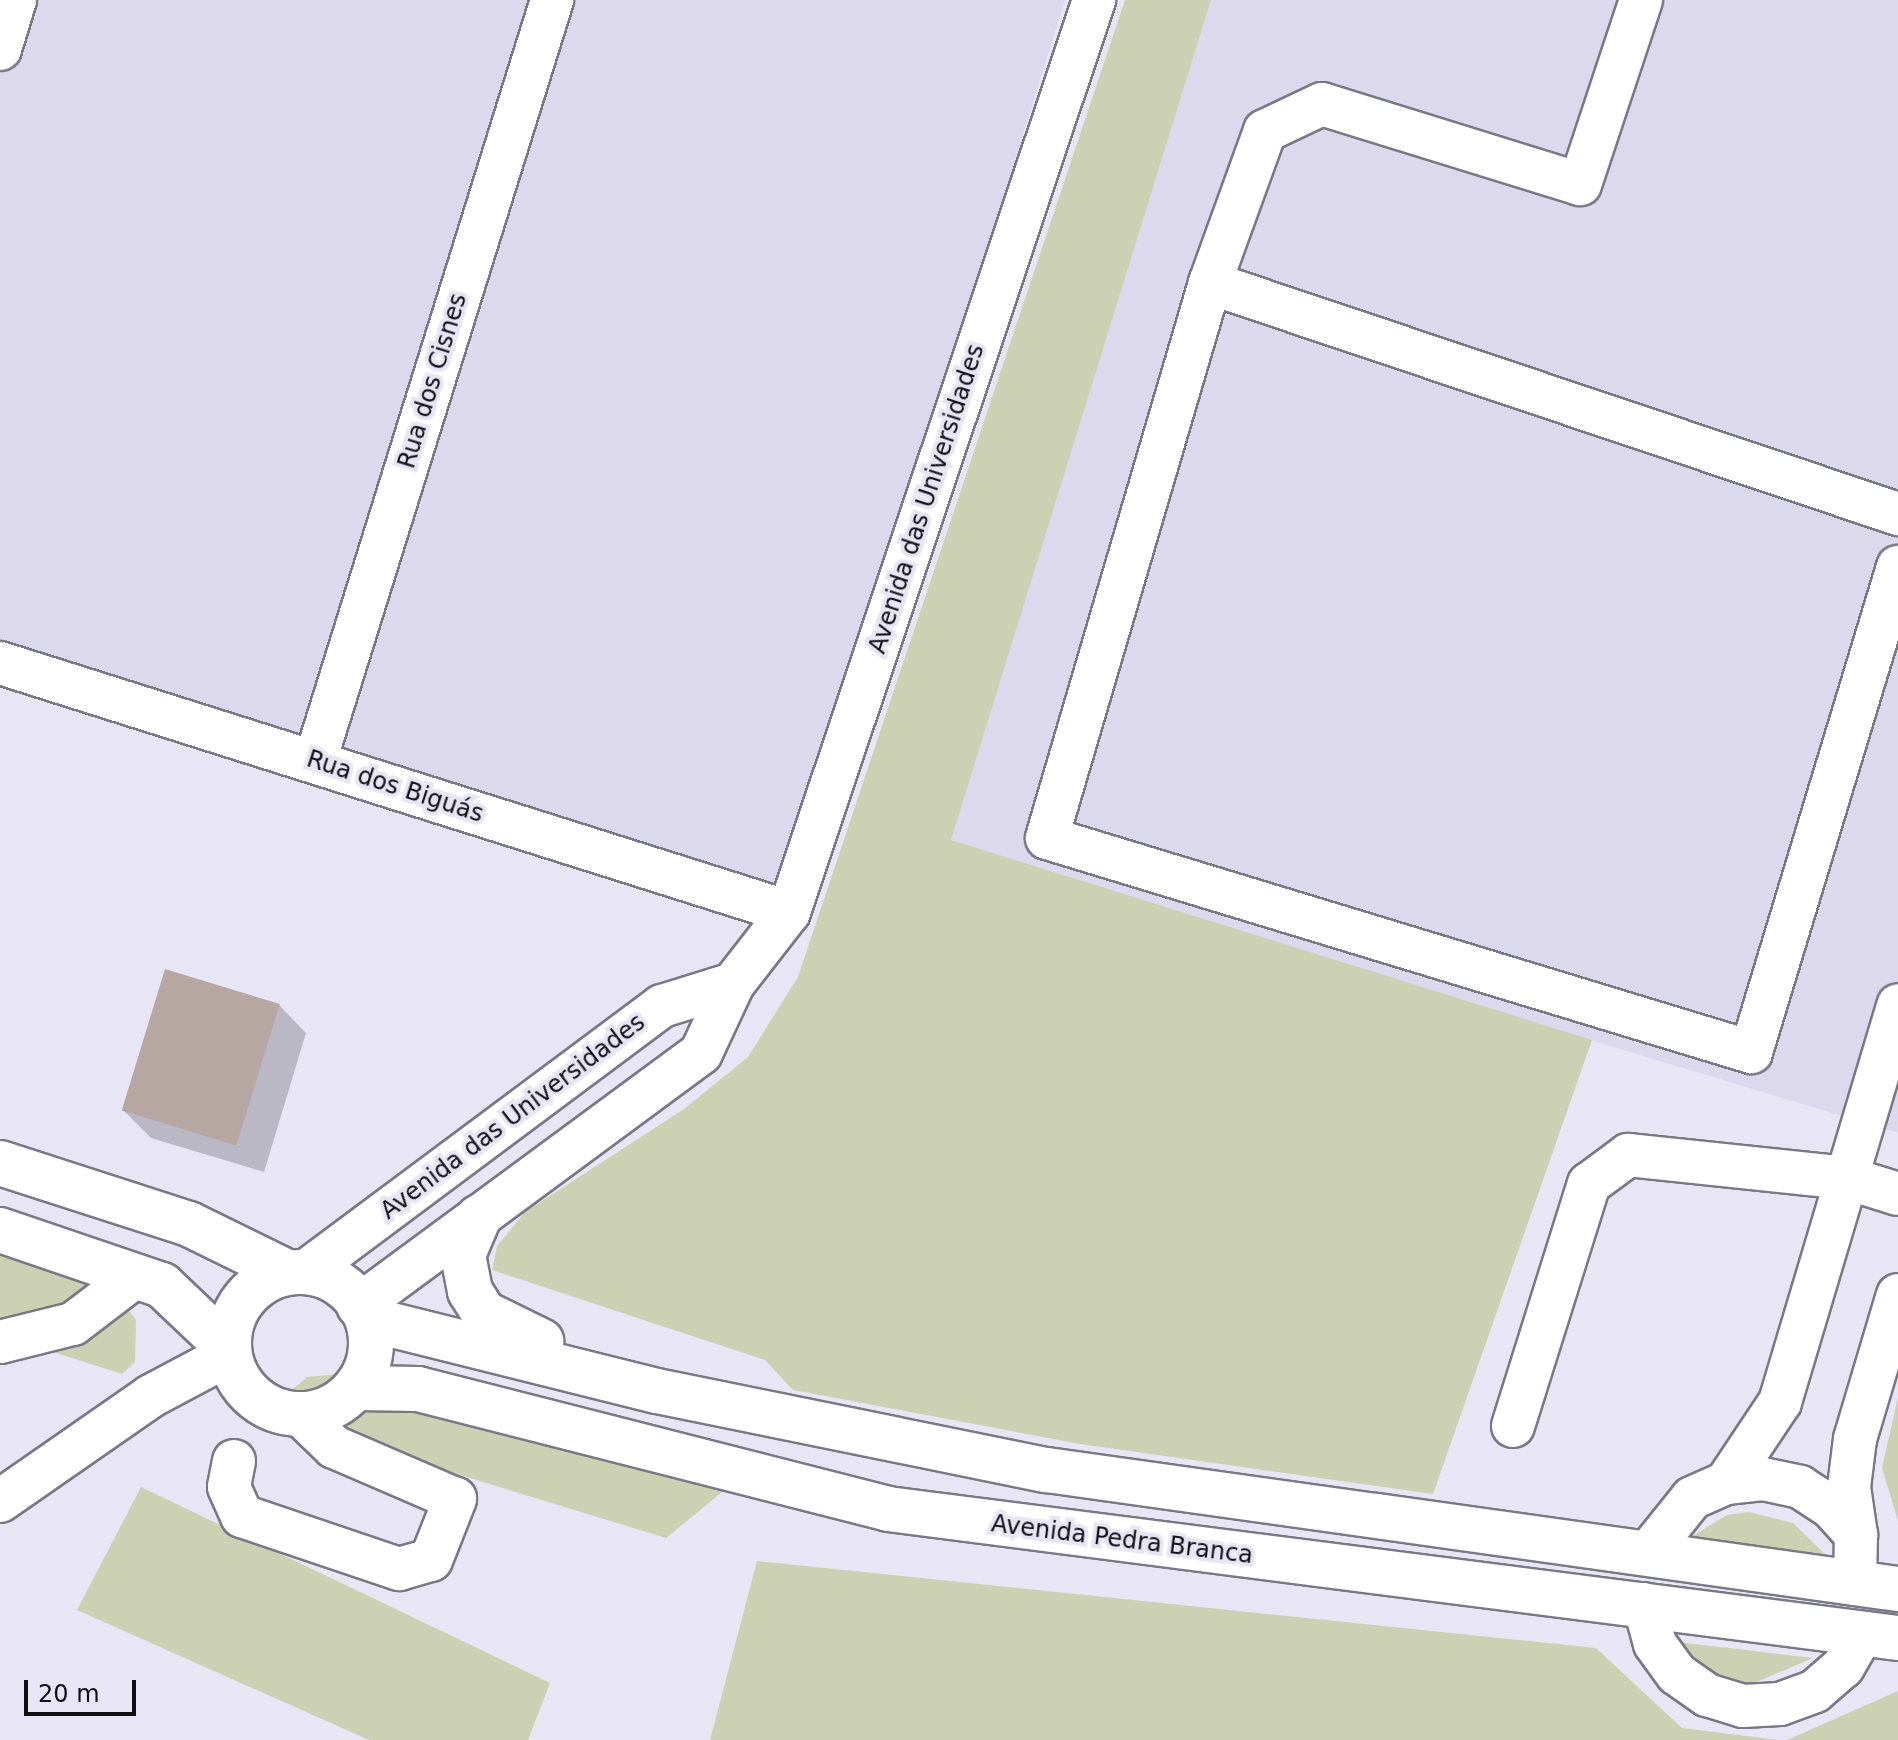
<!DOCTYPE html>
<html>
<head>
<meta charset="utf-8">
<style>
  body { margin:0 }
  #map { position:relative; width:1898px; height:1740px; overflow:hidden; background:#e8e6f5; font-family:"DejaVu Sans",sans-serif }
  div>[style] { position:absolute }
  .built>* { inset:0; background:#dcd9ef }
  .green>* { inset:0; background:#ccd1b3 }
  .shadow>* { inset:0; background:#0003 }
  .building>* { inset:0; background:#b7a7a3; transform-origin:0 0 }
  .roads { filter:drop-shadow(2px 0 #797885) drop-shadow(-2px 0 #797885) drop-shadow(0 2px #797885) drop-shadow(0 -2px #797885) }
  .minor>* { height:42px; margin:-21px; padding:0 21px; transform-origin:21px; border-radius:21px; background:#fff }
  .major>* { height:44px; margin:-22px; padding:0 22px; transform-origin:22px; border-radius:22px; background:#fff }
  .major>.ring { margin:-22px; padding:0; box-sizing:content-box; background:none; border:44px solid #fff; border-radius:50% }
  span { translate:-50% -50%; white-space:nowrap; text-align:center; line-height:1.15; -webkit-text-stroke:8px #e8e6f5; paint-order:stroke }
  .street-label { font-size:24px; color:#100f14 }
  .scale { position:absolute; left:24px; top:1680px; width:112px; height:36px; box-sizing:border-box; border:4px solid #100f14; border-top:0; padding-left:10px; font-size:24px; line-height:28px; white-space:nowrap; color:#100f14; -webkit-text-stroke:6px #e8e6f5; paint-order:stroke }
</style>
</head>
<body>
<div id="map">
  <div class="built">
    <i style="clip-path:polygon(0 0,1065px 0,788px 889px,0 645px)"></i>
    <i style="clip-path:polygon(1211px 0,1898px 0,1898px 1133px,948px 846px)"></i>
  </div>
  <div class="green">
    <i style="clip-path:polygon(1125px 0,1211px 0,951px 840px,1592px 1040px,1433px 1494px,1080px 1444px,793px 1390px,765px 1360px,492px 1270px,497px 1246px,525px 1212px,684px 1109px,748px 1057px,798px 977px)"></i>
    <i style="clip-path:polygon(0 1250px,118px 1296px,136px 1320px,135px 1362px,122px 1374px,0 1335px)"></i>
    <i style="clip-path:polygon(340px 1374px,727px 1488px,666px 1538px,274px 1418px,268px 1410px,307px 1377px)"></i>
    <i style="clip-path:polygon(1898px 1397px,1898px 1521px,1882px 1468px)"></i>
    <i style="clip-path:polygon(141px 1487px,550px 1683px,528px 1740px,369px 1740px,77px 1610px)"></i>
    <i style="clip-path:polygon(1749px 1512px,1793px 1523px,1825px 1554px,1689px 1538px,1727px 1515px)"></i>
    <i style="clip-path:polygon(757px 1561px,1596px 1648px,1682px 1728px,1779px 1740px,710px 1740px)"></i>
    <i style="clip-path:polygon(1677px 1642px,1813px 1658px,1752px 1684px,1708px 1673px)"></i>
    <i style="clip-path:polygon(1898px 1691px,1898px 1740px,1787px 1740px)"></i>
  </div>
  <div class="shadow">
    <i style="clip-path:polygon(279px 1005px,306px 1033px,264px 1172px,151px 1138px,124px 1111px)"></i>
  </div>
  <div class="building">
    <i style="left:165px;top:969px;width:120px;height:148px;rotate:17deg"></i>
  </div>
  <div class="roads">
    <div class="minor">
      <i style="left:1641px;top:0;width:194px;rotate:108.3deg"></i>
      <i style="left:1580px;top:184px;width:270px;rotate:-162.8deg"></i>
      <i style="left:1322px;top:104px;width:63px;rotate:154.7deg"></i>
      <i style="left:1265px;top:131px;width:162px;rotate:109.9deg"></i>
      <i style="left:1210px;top:283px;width:578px;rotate:106.37deg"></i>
      <i style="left:1047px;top:838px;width:736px;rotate:16.91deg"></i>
      <i style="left:1751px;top:1052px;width:507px;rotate:-73.14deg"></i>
      <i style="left:0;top:49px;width:51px;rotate:-73deg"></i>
      <i style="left:1210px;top:283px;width:726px;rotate:18.56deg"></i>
      <i style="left:0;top:663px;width:827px;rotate:17.52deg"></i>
      <i style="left:315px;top:761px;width:797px;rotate:-72.7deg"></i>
      <i style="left:305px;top:1272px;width:445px;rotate:-36.7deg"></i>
      <i style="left:662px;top:1006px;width:74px;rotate:-17.2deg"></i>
      <i style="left:358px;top:1306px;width:426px;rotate:-36.4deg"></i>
      <i style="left:701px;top:1053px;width:76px;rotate:-65.1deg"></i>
      <i style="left:733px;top:984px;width:91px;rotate:-52.1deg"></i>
      <i style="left:789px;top:912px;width:962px;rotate:-71.51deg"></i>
      <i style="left:0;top:1342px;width:75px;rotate:-13.9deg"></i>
      <i style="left:73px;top:1324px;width:79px;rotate:-37.3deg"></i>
      <i style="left:1513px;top:1426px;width:254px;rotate:-72.6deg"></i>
      <i style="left:1589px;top:1184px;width:49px;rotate:-36.6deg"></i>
      <i style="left:1628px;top:1155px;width:220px;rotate:6deg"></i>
      <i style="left:1847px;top:1178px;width:53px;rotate:17.4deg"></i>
      <i style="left:234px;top:1461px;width:26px;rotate:101deg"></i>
      <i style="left:229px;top:1487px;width:32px;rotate:66deg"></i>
      <i style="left:242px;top:1516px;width:166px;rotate:18.7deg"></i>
      <i style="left:399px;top:1569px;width:33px;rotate:-16deg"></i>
      <i style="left:431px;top:1560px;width:66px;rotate:-68.5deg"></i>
      <i style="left:455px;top:1499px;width:132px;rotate:-156.7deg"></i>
      <i style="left:334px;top:1447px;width:46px;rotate:-135.9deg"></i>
      <i style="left:1726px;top:1483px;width:97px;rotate:-56.3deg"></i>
      <i style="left:1780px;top:1402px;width:414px;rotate:-73.4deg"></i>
      <i style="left:0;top:1501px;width:184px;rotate:-34.8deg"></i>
      <i style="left:151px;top:1396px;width:87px;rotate:-28deg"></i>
      <i style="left:1856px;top:1535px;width:49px;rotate:-98.3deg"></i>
      <i style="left:1849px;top:1487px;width:48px;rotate:-82.9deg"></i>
      <i style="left:1855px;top:1439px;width:150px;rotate:-73.4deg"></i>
      <i style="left:1648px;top:1553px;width:70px;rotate:-51.3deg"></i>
      <i style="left:1692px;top:1498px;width:37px;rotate:-24deg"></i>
      <i style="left:1726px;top:1483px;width:37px;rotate:-6deg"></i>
      <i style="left:1763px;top:1479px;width:38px;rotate:12deg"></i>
      <i style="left:1800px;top:1487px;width:37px;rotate:33deg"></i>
      <i style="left:1831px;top:1507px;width:38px;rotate:48deg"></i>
      <i style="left:1856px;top:1535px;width:49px;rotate:91.2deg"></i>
      <i style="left:1644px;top:1604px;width:41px;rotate:74.6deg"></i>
      <i style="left:1655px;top:1644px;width:37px;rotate:54deg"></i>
      <i style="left:1677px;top:1674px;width:37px;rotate:35deg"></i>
      <i style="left:1707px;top:1695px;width:38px;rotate:17deg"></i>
      <i style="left:1743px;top:1706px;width:37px;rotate:-3deg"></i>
      <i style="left:1780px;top:1704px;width:37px;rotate:-20deg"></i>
      <i style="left:1815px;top:1691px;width:37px;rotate:-41deg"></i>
      <i style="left:1843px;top:1667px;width:39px;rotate:-60deg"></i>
    </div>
    <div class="major">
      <i style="left:0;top:1163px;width:199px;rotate:17.9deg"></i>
      <i style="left:189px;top:1224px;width:109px;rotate:26.1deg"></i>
      <i style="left:479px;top:1217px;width:41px;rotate:112.8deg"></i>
      <i style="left:463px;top:1255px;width:37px;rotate:79deg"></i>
      <i style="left:470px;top:1291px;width:26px;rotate:58deg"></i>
      <i style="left:484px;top:1313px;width:64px;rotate:26.2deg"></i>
      <i style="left:0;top:1230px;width:171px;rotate:18.8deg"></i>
      <i style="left:162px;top:1285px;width:88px;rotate:43.6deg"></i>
      <i class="ring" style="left:229px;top:1272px;width:98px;height:98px"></i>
      <i style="left:368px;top:1319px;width:298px;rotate:14deg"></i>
      <i style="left:657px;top:1391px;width:398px;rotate:11.5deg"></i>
      <i style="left:1047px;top:1470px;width:859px;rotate:7.96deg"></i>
      <i style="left:358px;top:1388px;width:60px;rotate:1deg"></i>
      <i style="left:418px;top:1389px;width:485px;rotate:14.3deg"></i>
      <i style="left:888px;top:1509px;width:1018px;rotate:7.28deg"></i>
    </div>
  </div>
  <div class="street-label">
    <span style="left:433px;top:381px;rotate:-73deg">Rua dos Cisnes</span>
    <span style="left:927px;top:499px;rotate:-72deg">Avenida das Universidades</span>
    <span style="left:395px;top:787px;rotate:18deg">Rua dos Biguás</span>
    <span style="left:513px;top:1117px;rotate:-37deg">Avenida das Universidades</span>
    <span style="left:1122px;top:1540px;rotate:7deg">Avenida Pedra Branca</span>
  </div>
  <div class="scale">20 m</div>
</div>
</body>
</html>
